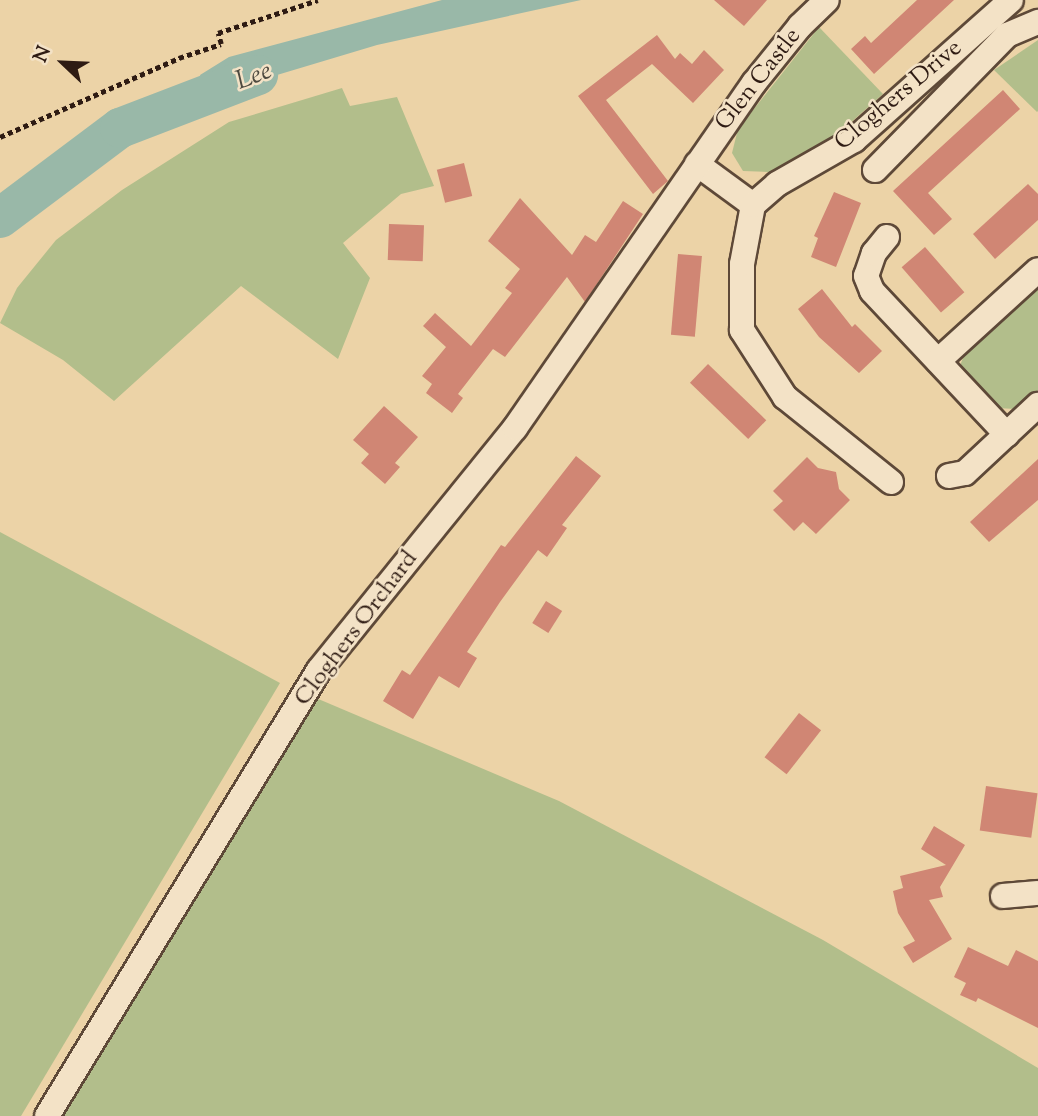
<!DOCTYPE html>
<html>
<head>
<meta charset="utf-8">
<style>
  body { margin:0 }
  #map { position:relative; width:1038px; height:1116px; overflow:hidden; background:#ecd3a7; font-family:"Sorts Mill Goudy",serif }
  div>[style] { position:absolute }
  .green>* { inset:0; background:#b2be8b }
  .water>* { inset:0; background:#99b8a8 }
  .river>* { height:40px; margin:-20px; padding:0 20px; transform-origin:20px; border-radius:20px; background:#99b8a8 }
  .building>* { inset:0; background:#d08674; transform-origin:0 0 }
  .path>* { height:4.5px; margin-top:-2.25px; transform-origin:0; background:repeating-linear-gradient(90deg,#2e1b13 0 5px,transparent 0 8.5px) }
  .roads { filter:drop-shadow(2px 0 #5e4938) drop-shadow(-2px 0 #5e4938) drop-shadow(0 2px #5e4938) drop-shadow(0 -2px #5e4938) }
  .minor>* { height:24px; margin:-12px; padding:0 12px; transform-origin:12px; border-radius:12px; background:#f3e2c6 }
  span { translate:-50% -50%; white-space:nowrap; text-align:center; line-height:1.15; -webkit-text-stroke:5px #f3e2c6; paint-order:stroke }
  .street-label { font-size:24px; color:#2e1b13 }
  .water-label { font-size:26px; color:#4e4a40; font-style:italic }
  .north { position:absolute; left:28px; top:28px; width:70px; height:70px; -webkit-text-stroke:5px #f3e2c6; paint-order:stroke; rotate:293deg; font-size:19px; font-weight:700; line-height:28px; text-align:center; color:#2e1b13 }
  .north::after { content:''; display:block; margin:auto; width:24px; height:32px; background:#2e1b13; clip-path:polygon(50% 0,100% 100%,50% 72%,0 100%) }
</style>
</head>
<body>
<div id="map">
  <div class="green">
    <i style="clip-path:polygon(819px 27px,883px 94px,832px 139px,769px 172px,743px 171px,732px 153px,738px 129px)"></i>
    <i style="clip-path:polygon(1038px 40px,1038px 111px,1037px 112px,994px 70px)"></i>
    <i style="clip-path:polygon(342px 88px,350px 106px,397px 97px,434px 186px,401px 194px,343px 243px,370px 278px,338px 359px,241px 286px,114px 401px,63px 360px,0 323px,17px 288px,56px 240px,122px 190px,229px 122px)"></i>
    <i style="clip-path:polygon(1038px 283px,1038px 390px,1016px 409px,996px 408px,960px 371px,961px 363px,965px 353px)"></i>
    <i style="clip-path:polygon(0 532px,280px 683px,21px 1116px,0 1116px)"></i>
    <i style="clip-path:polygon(316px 698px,559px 801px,823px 940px,1038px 1068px,1038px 1116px,59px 1116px)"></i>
  </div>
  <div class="water">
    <i style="clip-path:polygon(442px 0,581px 0,377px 45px,277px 75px,209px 104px,200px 75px,229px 57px)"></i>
  </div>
  <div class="river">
    <i style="left:0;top:218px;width:150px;rotate:-36.9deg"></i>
    <i style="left:120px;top:128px;width:148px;rotate:-21deg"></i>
  </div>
  <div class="building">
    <i style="clip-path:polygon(714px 0,767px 0,744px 26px)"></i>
    <i style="clip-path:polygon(917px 0,954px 0,874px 74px,851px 49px,865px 36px,871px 43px)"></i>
    <i style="clip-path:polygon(657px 35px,675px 59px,680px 53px,692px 64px,704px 50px,724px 70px,693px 103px,652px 64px,606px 100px,668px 181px,653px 194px,578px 96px)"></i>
    <i style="clip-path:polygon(1003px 90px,1020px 109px,928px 193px,952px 219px,934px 235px,893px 191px)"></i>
    <i style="left:464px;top:163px;width:34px;height:28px;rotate:76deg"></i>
    <i style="clip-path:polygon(1028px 184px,1038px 194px,1038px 220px,995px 259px,973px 234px)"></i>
    <i style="clip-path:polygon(834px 192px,861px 203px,836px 267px,811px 257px,818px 238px,814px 236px)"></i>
    <i style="clip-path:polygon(520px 198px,572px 255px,585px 235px,596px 242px,623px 201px,643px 214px,585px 302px,567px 277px,505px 357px,493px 349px,458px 394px,463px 398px,452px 413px,426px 393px,432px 384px,422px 376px,446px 347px,423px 326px,435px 313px,471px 346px,512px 293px,505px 288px,520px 269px,488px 241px)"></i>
    <i style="left:389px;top:224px;width:35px;height:36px;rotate:2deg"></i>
    <i style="left:925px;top:247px;width:60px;height:31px;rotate:49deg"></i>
    <i style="left:678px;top:254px;width:24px;height:81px;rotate:5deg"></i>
    <i style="clip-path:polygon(822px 289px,852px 327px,855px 324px,882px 351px,859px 373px,819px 337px,798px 309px)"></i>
    <i style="left:708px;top:364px;width:81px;height:26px;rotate:44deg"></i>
    <i style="clip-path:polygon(384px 406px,418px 437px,395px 463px,400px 467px,385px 484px,361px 463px,369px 454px,353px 440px)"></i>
    <i style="clip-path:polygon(576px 456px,601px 476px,562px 525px,567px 528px,547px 557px,538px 550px,500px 602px,467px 652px,477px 658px,459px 688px,439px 676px,413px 719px,383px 701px,402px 670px,410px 675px,501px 545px,505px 547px)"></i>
    <i style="clip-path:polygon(807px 457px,818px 468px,836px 472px,839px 489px,850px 500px,816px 534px,803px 522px,794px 531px,773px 510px,783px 501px,773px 491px)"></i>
    <i style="clip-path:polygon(1038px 459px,1038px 500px,989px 542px,970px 522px)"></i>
    <i style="left:546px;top:601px;width:19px;height:26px;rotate:32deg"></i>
    <i style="left:799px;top:713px;width:28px;height:56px;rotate:38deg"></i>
    <i style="left:986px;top:786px;width:52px;height:45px;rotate:8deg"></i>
    <i style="clip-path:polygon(934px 826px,965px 845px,940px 887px,943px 897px,929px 900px,952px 939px,913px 963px,903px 947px,915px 941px,898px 913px,893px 891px,903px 888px,900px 876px,946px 865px,921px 849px)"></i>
    <i style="clip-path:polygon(968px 947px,1008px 966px,1016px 950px,1038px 961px,1038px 1028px,978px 998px,976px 1002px,960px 995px,966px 983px,954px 977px)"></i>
  </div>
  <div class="path">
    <i style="left:0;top:137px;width:196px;rotate:-23.8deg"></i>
    <i style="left:179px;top:58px;width:44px;rotate:-18.4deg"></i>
    <i style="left:221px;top:44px;width:11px;rotate:-105deg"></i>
    <i style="left:218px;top:33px;width:105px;rotate:-18.3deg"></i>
  </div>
  <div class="roads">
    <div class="minor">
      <i style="left:697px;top:164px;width:69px;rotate:36.2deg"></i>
      <i style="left:875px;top:170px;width:189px;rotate:-45.6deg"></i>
      <i style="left:1007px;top:35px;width:34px;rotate:-23deg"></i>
      <i style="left:887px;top:237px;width:21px;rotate:129deg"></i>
      <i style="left:874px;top:253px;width:24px;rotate:109deg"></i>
      <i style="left:866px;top:276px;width:16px;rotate:68deg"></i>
      <i style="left:872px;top:291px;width:197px;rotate:46.8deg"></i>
      <i style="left:938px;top:361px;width:135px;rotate:-42.3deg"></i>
      <i style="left:949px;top:476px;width:16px;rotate:-11deg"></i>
      <i style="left:965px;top:473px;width:100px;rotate:-43deg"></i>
      <i style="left:891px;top:482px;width:136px;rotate:-141.3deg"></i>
      <i style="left:785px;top:397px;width:80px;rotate:-122.7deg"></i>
      <i style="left:742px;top:330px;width:66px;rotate:-90deg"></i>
      <i style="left:742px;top:264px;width:60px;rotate:-79.4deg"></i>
      <i style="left:753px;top:205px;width:32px;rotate:-41deg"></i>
      <i style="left:777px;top:184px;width:89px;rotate:-29.7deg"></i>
      <i style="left:854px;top:140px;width:210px;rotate:-41.7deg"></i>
      <i style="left:1003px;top:896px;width:35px;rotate:-5deg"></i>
      <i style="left:47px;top:1116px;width:522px;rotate:-58.62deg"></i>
      <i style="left:319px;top:670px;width:311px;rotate:-51deg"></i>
      <i style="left:515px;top:428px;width:420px;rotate:-55.3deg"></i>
      <i style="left:754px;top:83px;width:73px;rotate:-51.1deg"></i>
      <i style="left:800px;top:26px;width:37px;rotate:-44deg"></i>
    </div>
  </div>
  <div class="street-label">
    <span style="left:759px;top:80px;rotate:-52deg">Glen Castle</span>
    <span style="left:899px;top:96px;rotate:-40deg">Cloghers Drive</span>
    <span style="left:357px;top:629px;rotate:-53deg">Cloghers Orchard</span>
  </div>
  <div class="water-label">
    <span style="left:254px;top:77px;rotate:-21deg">Lee</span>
  </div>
  <div class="north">N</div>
</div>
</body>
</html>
